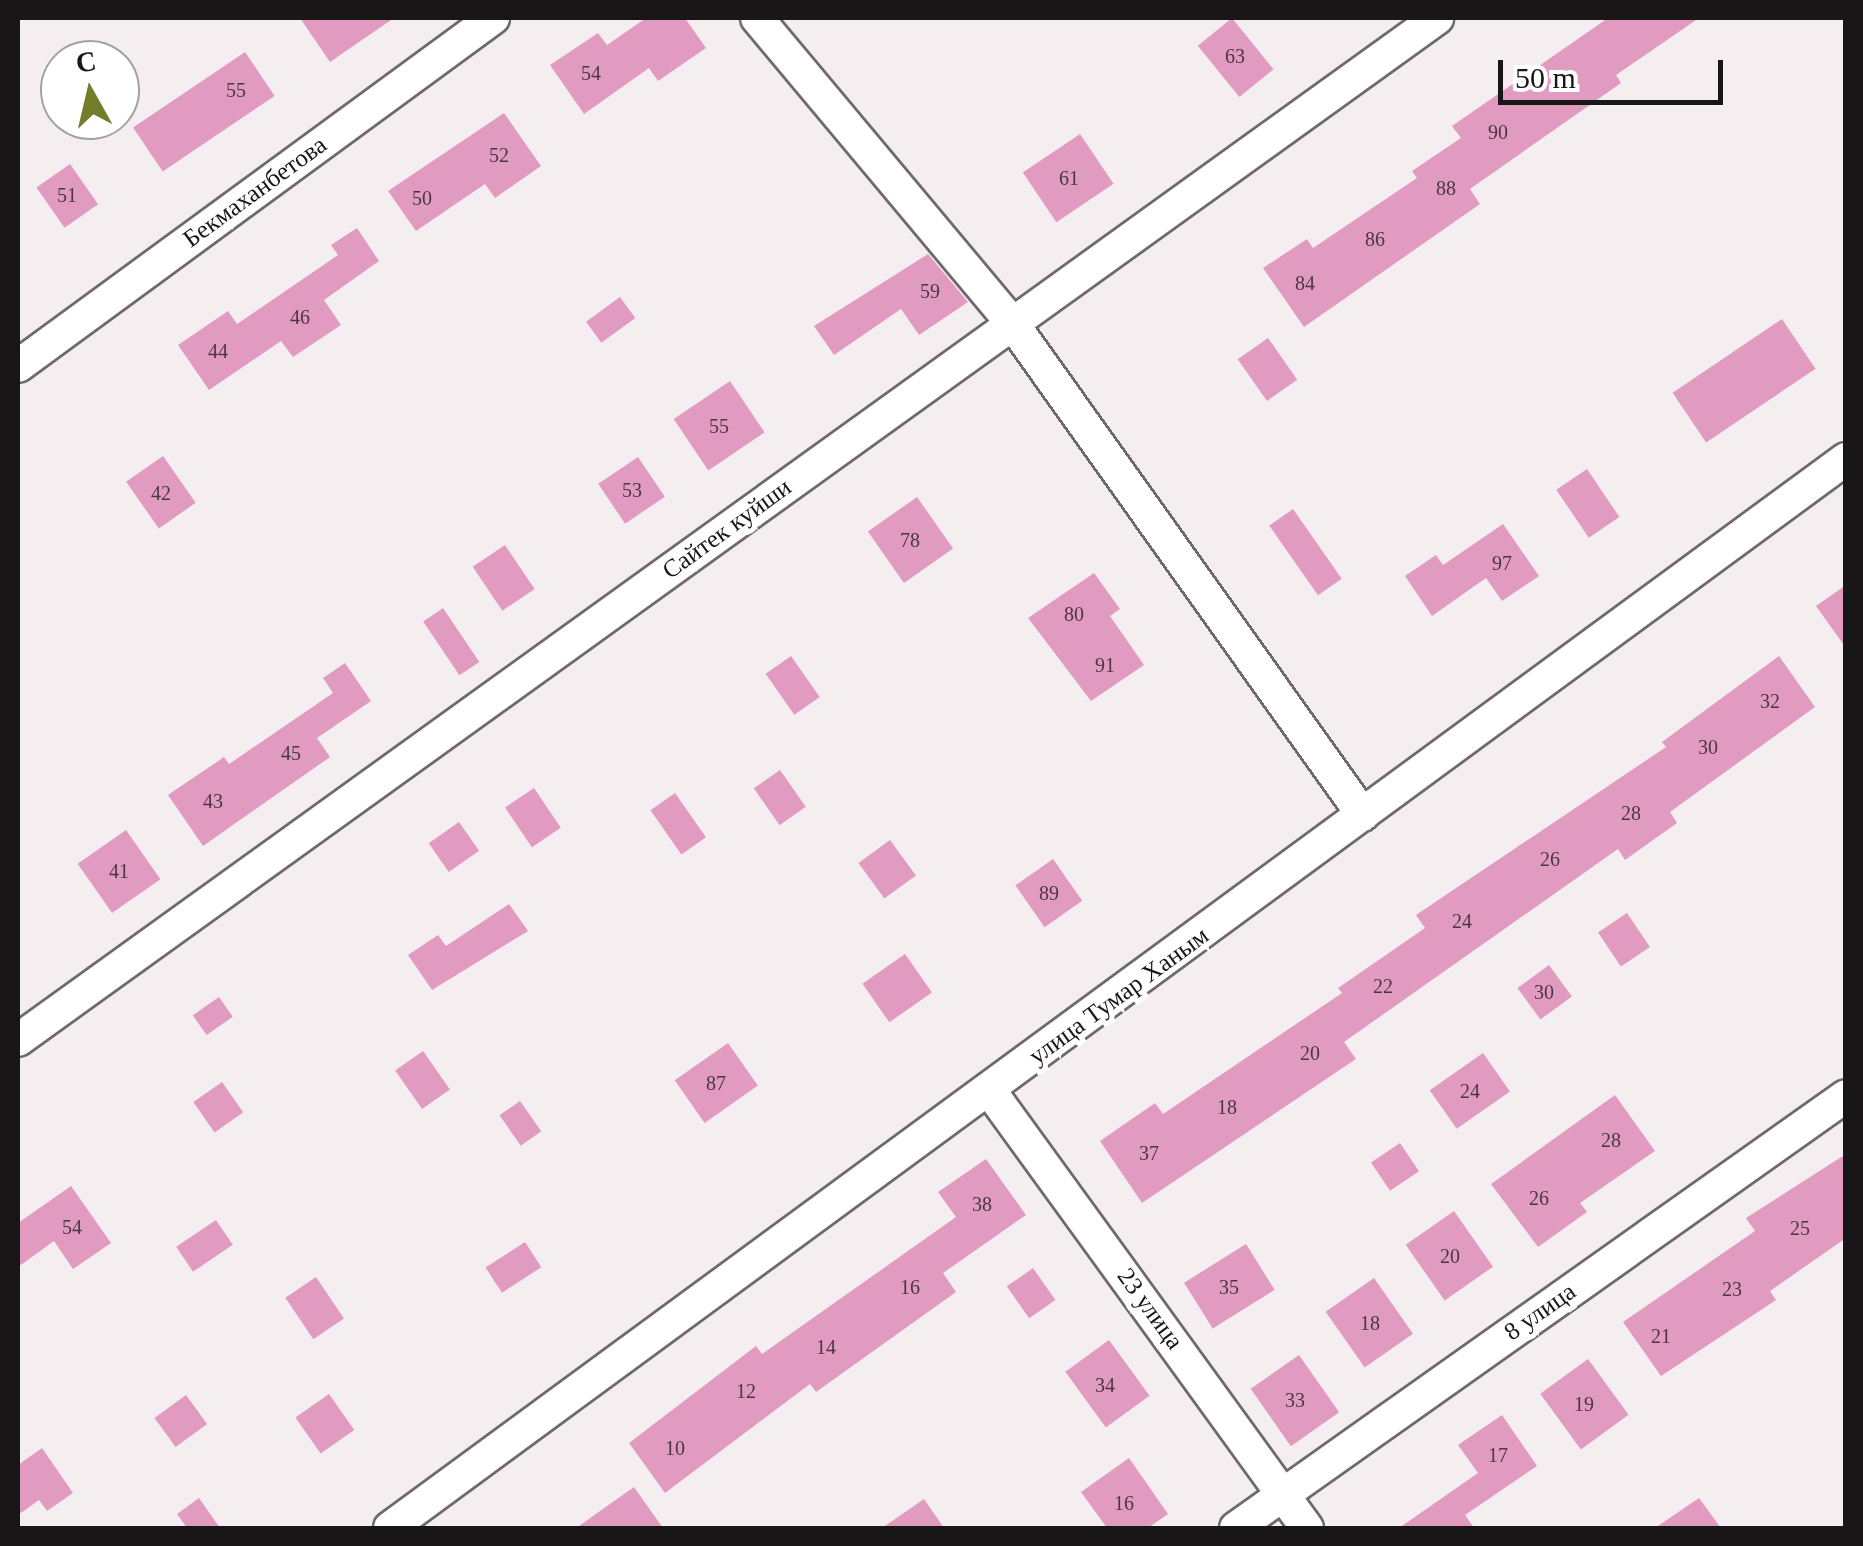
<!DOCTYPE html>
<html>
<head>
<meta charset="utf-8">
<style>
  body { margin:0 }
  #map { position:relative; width:1863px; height:1546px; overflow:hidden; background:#f5eef1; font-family:"Times New Roman",serif }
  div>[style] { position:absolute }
  .building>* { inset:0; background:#e29bc0; transform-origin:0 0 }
  .roads { filter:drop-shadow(2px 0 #6f696c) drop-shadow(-2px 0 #6f696c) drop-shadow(0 2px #6f696c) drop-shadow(0 -2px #6f696c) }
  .street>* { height:32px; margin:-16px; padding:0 16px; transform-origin:16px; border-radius:16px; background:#fff }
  span { translate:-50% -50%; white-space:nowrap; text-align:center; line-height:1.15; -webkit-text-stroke:10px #fff; paint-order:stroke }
  .number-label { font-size:20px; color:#4b3741 }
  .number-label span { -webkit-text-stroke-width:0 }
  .street-label { font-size:25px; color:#191617 }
  .frame { position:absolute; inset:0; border:20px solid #191617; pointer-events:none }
  .north { position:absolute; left:40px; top:40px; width:100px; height:100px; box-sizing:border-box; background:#fff; border:2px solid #a3a2a2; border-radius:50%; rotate:352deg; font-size:28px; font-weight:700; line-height:40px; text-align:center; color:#191617 }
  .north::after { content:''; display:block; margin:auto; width:35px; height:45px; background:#747d29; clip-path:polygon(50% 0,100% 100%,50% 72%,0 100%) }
  .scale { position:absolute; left:1498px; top:60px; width:225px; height:45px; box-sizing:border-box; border:5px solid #191617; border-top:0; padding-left:12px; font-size:30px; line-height:35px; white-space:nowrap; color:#191617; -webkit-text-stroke:8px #fff; paint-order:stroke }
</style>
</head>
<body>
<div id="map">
  <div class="building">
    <i style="clip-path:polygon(300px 18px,394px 18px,330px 62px)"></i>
    <i style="clip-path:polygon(646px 18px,685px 18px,706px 48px,658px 81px,649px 68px,584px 114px,550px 65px,598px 33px,607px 45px)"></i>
    <i style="left:1232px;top:18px;width:66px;height:44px;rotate:51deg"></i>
    <i style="clip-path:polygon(1608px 18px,1699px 18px,1616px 75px,1621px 83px,1470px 189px,1480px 204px,1304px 327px,1263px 268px,1307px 239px,1313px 248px,1417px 178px,1412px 171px,1461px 138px,1452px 126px)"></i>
    <i style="left:245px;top:52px;width:53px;height:135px;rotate:56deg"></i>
    <i style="clip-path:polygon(504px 113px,541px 166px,495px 198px,485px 184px,416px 231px,388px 191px)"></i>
    <i style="left:1080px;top:134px;width:60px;height:69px;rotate:56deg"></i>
    <i style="left:70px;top:164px;width:49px;height:41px;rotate:55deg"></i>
    <i style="clip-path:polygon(357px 228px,379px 261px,324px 300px,341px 325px,293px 357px,281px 341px,209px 390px,178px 345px,228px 311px,237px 324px,338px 255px,331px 245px)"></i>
    <i style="clip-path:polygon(928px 254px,968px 302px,919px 335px,901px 309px,834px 355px,814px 326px)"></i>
    <i style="left:620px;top:297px;width:26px;height:42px;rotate:54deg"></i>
    <i style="left:1782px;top:319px;width:60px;height:132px;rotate:56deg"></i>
    <i style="left:1268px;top:338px;width:51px;height:37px;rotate:55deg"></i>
    <i style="left:730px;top:381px;width:62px;height:68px;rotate:56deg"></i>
    <i style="left:163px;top:456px;width:57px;height:45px;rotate:55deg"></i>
    <i style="left:638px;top:457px;width:48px;height:48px;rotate:56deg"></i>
    <i style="left:1587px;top:469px;width:58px;height:37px;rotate:56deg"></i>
    <i style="left:917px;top:497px;width:63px;height:60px;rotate:55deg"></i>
    <i style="left:1293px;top:509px;width:85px;height:29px;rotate:55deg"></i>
    <i style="clip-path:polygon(1503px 524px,1539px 576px,1502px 601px,1486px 578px,1432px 616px,1405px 576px,1436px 555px,1443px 565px)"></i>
    <i style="left:505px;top:545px;width:53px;height:39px;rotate:56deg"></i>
    <i style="clip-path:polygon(1094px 573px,1120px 609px,1110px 616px,1144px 665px,1091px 701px,1028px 618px)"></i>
    <i style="clip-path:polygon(1846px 585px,1846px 648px,1816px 606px)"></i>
    <i style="left:443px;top:608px;width:65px;height:24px;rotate:56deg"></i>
    <i style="left:791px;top:656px;width:50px;height:31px;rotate:55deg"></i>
    <i style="clip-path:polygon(1779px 656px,1815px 707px,1670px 812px,1677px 823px,1625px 860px,1618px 849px,1344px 1042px,1356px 1059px,1142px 1203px,1100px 1141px,1155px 1103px,1163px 1114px,1342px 993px,1338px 988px,1425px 928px,1416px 915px,1666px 747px,1662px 742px)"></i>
    <i style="clip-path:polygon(345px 663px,371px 701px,317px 738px,330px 757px,203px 846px,168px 795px,224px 757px,229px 764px,333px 693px,323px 678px)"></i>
    <i style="left:780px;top:770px;width:45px;height:32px;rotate:55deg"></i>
    <i style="left:534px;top:788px;width:48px;height:35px;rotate:56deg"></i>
    <i style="left:675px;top:793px;width:54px;height:30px;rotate:55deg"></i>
    <i style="left:459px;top:822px;width:35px;height:37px;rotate:55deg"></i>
    <i style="left:126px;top:830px;width:60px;height:59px;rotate:55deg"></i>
    <i style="left:890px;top:840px;width:44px;height:39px;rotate:54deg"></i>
    <i style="left:1053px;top:859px;width:51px;height:46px;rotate:55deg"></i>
    <i style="clip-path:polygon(509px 904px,528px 931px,432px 990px,408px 955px,438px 935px,446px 946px)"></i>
    <i style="left:1627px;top:913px;width:41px;height:35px;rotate:56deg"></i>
    <i style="left:905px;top:954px;width:47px;height:52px;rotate:55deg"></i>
    <i style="left:1549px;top:965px;width:39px;height:39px;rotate:54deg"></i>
    <i style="left:219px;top:997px;width:24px;height:32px;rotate:55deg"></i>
    <i style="left:728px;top:1043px;width:52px;height:65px;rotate:55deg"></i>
    <i style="left:423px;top:1051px;width:47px;height:34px;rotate:55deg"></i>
    <i style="left:1483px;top:1053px;width:47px;height:65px;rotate:55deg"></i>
    <i style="left:222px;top:1082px;width:37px;height:35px;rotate:55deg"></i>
    <i style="clip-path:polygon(1615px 1095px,1655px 1151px,1580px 1203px,1587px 1212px,1538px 1247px,1491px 1184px)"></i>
    <i style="left:520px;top:1101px;width:37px;height:25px;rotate:55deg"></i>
    <i style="left:1400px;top:1143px;width:34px;height:35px;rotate:56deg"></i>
    <i style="clip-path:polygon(1846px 1154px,1846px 1238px,1770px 1291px,1776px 1300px,1661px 1376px,1623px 1322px,1755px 1231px,1746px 1218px)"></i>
    <i style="clip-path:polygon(986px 1159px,1026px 1215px,943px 1273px,956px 1292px,816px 1392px,810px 1384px,665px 1493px,629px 1443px,756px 1346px,762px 1354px,956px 1217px,938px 1192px)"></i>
    <i style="clip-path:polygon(71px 1186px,111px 1243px,73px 1269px,54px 1241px,18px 1267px,18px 1223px)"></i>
    <i style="left:1454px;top:1211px;width:68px;height:59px;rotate:55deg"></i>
    <i style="left:216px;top:1220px;width:30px;height:48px;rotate:56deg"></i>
    <i style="left:525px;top:1242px;width:30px;height:47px;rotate:57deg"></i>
    <i style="left:1246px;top:1244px;width:54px;height:73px;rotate:58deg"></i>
    <i style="left:1033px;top:1268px;width:39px;height:32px;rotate:55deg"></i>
    <i style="left:316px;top:1277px;width:50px;height:37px;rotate:56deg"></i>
    <i style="left:1374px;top:1278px;width:68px;height:59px;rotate:55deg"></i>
    <i style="left:1109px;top:1340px;width:69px;height:54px;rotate:54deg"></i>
    <i style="left:1299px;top:1355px;width:70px;height:59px;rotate:55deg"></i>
    <i style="left:1588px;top:1359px;width:69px;height:59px;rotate:54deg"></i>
    <i style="left:329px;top:1394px;width:44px;height:41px;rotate:55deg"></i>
    <i style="left:186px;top:1395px;width:36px;height:39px;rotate:54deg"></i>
    <i style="clip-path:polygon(1502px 1415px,1537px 1466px,1465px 1515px,1474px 1528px,1399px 1528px,1478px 1473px,1458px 1445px)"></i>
    <i style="clip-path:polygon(42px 1448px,73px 1493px,47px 1511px,39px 1500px,18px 1515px,18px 1465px)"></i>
    <i style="clip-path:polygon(1129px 1458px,1168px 1514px,1148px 1528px,1107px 1528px,1081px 1492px)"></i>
    <i style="clip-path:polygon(634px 1487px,663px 1528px,576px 1528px)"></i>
    <i style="clip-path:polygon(199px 1498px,220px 1528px,187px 1528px,177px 1514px)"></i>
    <i style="clip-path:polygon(1699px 1498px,1721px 1528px,1655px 1528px)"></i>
    <i style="clip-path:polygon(924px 1499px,944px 1528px,882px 1528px)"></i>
  </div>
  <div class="roads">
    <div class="street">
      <i style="left:757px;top:18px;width:398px;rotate:50.1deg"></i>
      <i style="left:1012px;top:323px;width:604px;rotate:54.5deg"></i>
      <i style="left:18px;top:366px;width:589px;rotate:-36.23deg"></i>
      <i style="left:18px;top:1040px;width:1749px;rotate:-35.76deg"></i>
      <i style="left:990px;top:1091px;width:540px;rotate:54.04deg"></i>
      <i style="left:390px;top:1528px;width:1806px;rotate:-36.29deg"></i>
      <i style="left:1236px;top:1528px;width:747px;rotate:-35.31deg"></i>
    </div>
  </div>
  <div class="number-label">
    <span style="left:1235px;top:56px">63</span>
    <span style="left:591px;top:73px">54</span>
    <span style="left:236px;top:90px">55</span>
    <span style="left:1498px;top:132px">90</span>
    <span style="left:499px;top:155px">52</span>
    <span style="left:1069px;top:178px">61</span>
    <span style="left:1446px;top:188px">88</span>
    <span style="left:67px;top:195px">51</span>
    <span style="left:422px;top:198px">50</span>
    <span style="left:1375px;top:239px">86</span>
    <span style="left:1305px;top:283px">84</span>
    <span style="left:930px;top:291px">59</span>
    <span style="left:300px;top:317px">46</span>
    <span style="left:218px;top:351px">44</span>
    <span style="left:719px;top:426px">55</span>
    <span style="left:632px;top:490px">53</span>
    <span style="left:161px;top:493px">42</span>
    <span style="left:910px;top:540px">78</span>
    <span style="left:1502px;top:563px">97</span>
    <span style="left:1074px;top:614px">80</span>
    <span style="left:1105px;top:665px">91</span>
    <span style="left:1770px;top:701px">32</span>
    <span style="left:1708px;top:747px">30</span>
    <span style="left:291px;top:753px">45</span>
    <span style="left:213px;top:801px">43</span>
    <span style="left:1631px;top:813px">28</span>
    <span style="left:1550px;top:859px">26</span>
    <span style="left:119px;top:871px">41</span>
    <span style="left:1049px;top:893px">89</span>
    <span style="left:1462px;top:921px">24</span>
    <span style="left:1383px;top:986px">22</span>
    <span style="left:1544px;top:992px">30</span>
    <span style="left:1310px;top:1053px">20</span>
    <span style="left:716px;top:1083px">87</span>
    <span style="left:1470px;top:1091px">24</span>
    <span style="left:1227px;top:1107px">18</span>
    <span style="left:1611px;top:1140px">28</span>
    <span style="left:1149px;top:1153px">37</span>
    <span style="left:1539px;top:1198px">26</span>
    <span style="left:982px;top:1204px">38</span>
    <span style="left:72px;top:1227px">54</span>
    <span style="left:1800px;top:1228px">25</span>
    <span style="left:1450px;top:1256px">20</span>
    <span style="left:910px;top:1287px">16</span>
    <span style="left:1229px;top:1287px">35</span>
    <span style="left:1732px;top:1289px">23</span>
    <span style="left:1370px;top:1323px">18</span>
    <span style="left:1661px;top:1336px">21</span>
    <span style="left:826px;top:1347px">14</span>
    <span style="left:1105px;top:1385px">34</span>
    <span style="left:746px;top:1391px">12</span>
    <span style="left:1295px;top:1400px">33</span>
    <span style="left:1584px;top:1404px">19</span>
    <span style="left:675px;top:1448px">10</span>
    <span style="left:1498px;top:1455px">17</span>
    <span style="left:1124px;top:1503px">16</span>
  </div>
  <div class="street-label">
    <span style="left:255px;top:192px;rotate:-36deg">Бекмаханбетова</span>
    <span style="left:727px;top:529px;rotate:-36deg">Сайтек куйши</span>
    <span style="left:1119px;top:996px;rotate:-36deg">улица Тумар Ханым</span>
    <span style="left:1150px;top:1309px;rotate:54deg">23 улица</span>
    <span style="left:1540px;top:1312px;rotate:-35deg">8 улица</span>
  </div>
  <div class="frame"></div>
  <div class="north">С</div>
  <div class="scale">50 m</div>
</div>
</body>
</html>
